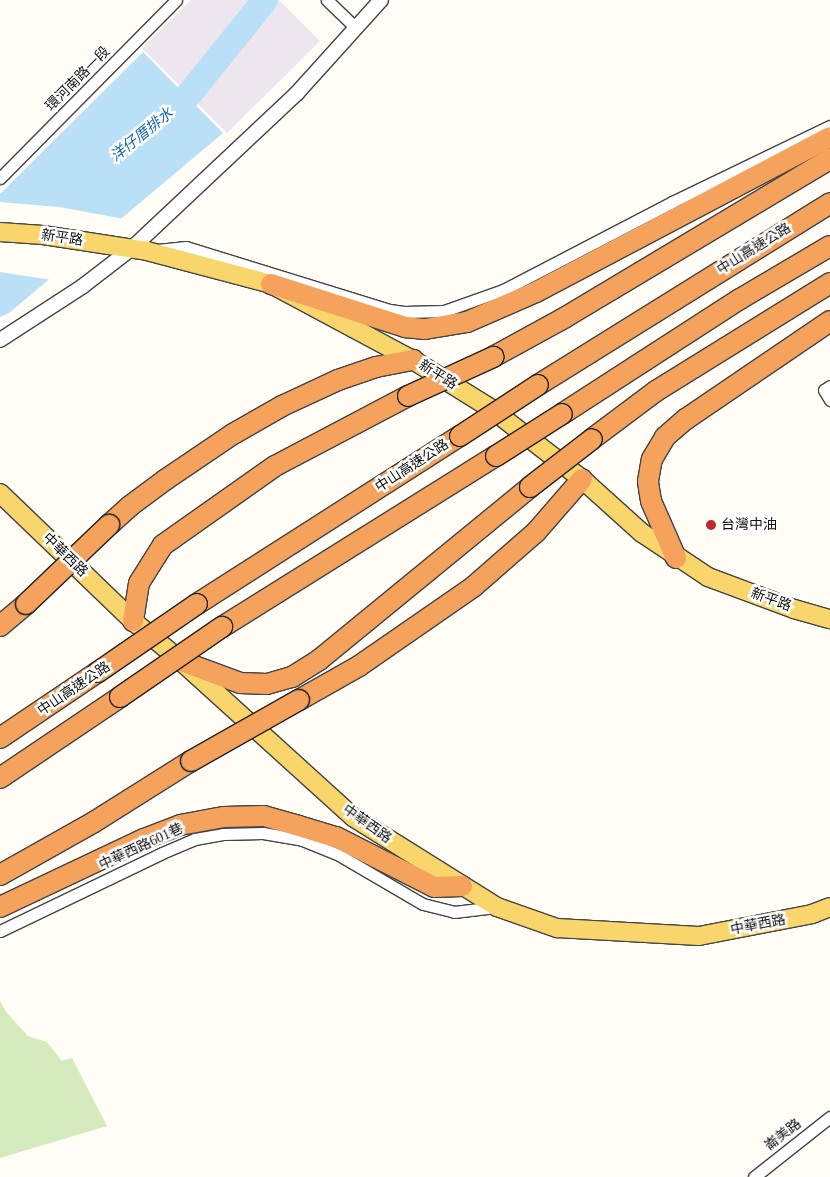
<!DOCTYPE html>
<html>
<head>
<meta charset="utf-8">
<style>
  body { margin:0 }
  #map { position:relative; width:830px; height:1177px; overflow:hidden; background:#fffdf5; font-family:"Times New Roman","Noto Sans TC",serif }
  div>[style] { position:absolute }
  .industrial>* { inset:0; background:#eee6ef }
  .green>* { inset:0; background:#d5ebbd }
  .water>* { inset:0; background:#b9e0f7 }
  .pier>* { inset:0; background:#fffdf5 }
  .river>* { height:26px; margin:-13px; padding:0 13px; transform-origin:13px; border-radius:13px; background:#b9e0f7 }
  .roads { filter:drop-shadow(1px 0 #444) drop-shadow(-1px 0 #444) drop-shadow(0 1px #444) drop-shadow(0 -1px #444) }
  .minor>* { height:11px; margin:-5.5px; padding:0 5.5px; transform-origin:5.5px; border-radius:5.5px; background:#fff }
  .tertiary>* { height:14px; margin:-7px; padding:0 7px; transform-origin:7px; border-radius:7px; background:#fff }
  .primary>* { height:18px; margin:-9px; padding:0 9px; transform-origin:9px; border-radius:9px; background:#f9d66b }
  .motorway>* { height:20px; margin:-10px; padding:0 10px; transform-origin:10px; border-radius:10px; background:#f5a25d }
  .bridges { filter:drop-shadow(1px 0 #222) drop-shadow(-1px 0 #222) drop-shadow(0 1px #222) drop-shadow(0 -1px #222) }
  .motorway-bridge>* { height:20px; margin:-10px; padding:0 10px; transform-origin:10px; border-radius:10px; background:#f5a25d }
  .dots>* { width:14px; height:14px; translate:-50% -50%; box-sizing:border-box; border:2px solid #fff; border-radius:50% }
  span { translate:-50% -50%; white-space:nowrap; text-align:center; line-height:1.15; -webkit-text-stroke:5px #fff; paint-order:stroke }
  .street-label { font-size:14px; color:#111 }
  .poi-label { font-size:14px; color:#111 }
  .left { translate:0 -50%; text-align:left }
  .water-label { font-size:15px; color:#1768a6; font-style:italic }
</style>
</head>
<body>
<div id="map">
  <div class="industrial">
    <i style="clip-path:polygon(191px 0,279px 0,320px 41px,227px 133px,142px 48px)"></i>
  </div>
  <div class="green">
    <i style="clip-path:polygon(0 1001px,7px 1013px,28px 1036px,47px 1042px,62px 1061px,72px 1058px,107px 1126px,0 1158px)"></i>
  </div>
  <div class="water">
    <i style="clip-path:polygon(143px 52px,223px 133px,9px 313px,0 317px,0 194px)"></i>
  </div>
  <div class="pier">
    <i style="clip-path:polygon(0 202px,59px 207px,124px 219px,52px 280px,0 272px)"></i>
  </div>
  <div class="river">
    <i style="left:160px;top:121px;width:30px;rotate:-40deg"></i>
    <i style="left:183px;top:102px;width:131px;rotate:-51.2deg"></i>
  </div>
  <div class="roads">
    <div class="minor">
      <i style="left:327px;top:0;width:40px;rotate:44deg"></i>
      <i style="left:0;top:178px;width:250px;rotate:-45.3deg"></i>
      <i style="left:157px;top:250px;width:29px;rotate:-6deg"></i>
      <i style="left:186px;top:247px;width:214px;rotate:17.2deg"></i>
      <i style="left:390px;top:310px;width:14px;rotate:8deg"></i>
      <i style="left:404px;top:312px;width:40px;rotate:-1.4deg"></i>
      <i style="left:444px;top:311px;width:63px;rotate:-19.6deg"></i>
      <i style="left:503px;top:290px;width:191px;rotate:-27.5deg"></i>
      <i style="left:672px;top:202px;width:175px;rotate:-25.7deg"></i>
      <i style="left:830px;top:386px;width:7px;rotate:146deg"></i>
      <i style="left:824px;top:390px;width:12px;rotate:59deg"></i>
      <i style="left:0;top:931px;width:180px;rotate:-25.7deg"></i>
      <i style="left:162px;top:853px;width:36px;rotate:-23deg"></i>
      <i style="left:195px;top:839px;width:28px;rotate:-10deg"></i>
      <i style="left:223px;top:834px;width:40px;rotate:-1.4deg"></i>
      <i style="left:263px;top:833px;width:40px;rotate:10deg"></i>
      <i style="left:302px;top:840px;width:40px;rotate:22deg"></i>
      <i style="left:339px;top:855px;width:97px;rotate:30.3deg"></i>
      <i style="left:423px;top:904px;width:32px;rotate:14deg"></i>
      <i style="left:454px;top:912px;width:42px;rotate:-6.8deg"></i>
      <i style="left:754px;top:1177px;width:97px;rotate:-38.3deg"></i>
    </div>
    <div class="tertiary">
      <i style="left:0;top:340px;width:99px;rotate:-33deg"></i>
      <i style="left:83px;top:286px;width:61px;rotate:-37.6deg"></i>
      <i style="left:131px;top:249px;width:228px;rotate:-43.2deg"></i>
      <i style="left:297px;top:93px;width:125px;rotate:-47.9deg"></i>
    </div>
    <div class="primary">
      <i style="left:0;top:232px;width:43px;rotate:4deg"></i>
      <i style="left:43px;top:235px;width:105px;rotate:8.7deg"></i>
      <i style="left:147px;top:251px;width:128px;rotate:14.9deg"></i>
      <i style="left:271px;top:284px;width:161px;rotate:28.2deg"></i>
      <i style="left:413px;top:360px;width:91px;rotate:31.9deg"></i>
      <i style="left:490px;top:408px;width:116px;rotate:37.7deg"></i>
      <i style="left:582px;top:479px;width:81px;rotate:42deg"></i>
      <i style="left:642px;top:533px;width:79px;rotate:33.7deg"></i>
      <i style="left:708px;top:577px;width:92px;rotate:20.4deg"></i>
      <i style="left:794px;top:609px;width:37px;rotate:16deg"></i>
      <i style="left:0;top:493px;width:185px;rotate:43.9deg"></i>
      <i style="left:133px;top:621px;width:62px;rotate:39.8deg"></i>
      <i style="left:181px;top:661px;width:232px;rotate:42.2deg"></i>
      <i style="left:353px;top:817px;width:170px;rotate:32deg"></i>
      <i style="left:497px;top:907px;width:64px;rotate:19.3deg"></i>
      <i style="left:557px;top:928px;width:142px;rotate:3.2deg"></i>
      <i style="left:699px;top:936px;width:115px;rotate:-11deg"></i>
      <i style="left:812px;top:914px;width:19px;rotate:-21deg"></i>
    </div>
    <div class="motorway">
      <i style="left:271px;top:284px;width:141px;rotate:17.8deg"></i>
      <i style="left:405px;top:327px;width:20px;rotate:6deg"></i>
      <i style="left:425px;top:329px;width:43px;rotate:-9.5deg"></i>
      <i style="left:467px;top:322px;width:75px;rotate:-23.5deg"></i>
      <i style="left:536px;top:292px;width:332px;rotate:-27.8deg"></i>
      <i style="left:493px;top:357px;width:81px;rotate:-28.8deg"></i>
      <i style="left:564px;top:318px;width:310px;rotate:-30.9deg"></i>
      <i style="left:538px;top:385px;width:344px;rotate:-31.9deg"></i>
      <i style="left:562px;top:414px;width:212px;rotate:-32.9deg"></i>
      <i style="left:740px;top:299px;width:104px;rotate:-30.5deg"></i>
      <i style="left:592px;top:439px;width:80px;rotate:-36.9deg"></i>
      <i style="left:656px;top:391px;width:205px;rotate:-31.8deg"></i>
      <i style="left:109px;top:525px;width:28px;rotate:-42deg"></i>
      <i style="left:130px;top:506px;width:44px;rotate:-36.6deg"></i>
      <i style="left:165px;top:480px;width:82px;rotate:-34.1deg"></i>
      <i style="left:233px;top:434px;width:56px;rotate:-29.7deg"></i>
      <i style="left:282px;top:406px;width:62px;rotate:-24.9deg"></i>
      <i style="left:338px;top:380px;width:40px;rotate:-18.9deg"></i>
      <i style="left:376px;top:367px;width:38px;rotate:-11deg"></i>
      <i style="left:676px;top:558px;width:62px;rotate:-113.7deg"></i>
      <i style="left:651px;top:501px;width:20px;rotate:-99deg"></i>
      <i style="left:648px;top:481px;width:22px;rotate:-80deg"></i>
      <i style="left:652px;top:459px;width:26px;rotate:-59deg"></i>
      <i style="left:665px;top:437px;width:28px;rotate:-41deg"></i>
      <i style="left:686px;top:419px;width:174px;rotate:-34.2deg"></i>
      <i style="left:197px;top:604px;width:312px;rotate:-32.6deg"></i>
      <i style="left:133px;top:621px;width:38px;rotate:-81deg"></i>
      <i style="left:139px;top:583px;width:45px;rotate:-57.7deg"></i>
      <i style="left:163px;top:545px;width:137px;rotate:-35.2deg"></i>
      <i style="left:275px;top:466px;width:150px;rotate:-27.8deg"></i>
      <i style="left:0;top:626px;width:34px;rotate:-40deg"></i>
      <i style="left:222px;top:627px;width:323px;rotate:-32deg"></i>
      <i style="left:181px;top:661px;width:63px;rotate:20.4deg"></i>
      <i style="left:240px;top:683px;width:27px;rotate:2deg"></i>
      <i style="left:267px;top:684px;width:26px;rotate:-16deg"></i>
      <i style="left:292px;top:677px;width:32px;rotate:-32deg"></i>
      <i style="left:319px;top:660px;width:273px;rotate:-39.3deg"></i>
      <i style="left:299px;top:700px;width:69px;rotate:-29.5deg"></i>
      <i style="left:359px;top:666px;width:139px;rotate:-34.7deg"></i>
      <i style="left:473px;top:587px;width:84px;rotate:-41.1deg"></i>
      <i style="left:536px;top:532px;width:70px;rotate:-49deg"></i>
      <i style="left:0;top:738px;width:118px;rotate:-34deg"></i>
      <i style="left:0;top:778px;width:145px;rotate:-34deg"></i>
      <i style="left:0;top:875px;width:108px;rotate:-29.4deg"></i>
      <i style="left:94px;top:822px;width:115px;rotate:-32.2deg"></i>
      <i style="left:0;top:907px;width:159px;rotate:-25.3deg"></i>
      <i style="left:144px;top:839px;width:39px;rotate:-21deg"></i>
      <i style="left:180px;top:825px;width:45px;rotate:-10.3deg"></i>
      <i style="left:224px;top:817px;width:40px;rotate:-1.4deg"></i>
      <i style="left:264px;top:816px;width:36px;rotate:16deg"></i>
      <i style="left:299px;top:826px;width:39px;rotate:17deg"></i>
      <i style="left:336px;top:837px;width:110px;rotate:27deg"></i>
      <i style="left:434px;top:887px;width:28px;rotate:-2deg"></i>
    </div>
  </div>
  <div class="bridges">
    <div class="motorway-bridge">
      <i style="left:408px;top:396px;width:94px;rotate:-24.6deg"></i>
      <i style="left:460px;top:436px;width:93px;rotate:-33.2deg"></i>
      <i style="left:496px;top:456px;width:78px;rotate:-32.5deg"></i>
      <i style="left:530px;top:487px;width:78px;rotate:-37.7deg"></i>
      <i style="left:26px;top:604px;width:115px;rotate:-43.6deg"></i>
      <i style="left:98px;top:672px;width:120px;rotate:-34.5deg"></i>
      <i style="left:120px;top:697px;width:124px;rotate:-34.5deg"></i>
      <i style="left:191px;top:761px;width:124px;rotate:-29.5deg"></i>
    </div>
  </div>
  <div class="dots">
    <i style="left:711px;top:525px;background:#c4262e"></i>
  </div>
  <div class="street-label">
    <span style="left:78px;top:79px;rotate:-45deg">環河南路一段</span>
    <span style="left:62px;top:238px;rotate:8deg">新平路</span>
    <span style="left:754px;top:249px;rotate:-32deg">中山高速公路</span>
    <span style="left:438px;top:375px;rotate:32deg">新平路</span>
    <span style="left:412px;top:466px;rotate:-33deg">中山高速公路</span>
    <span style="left:65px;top:555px;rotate:44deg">中華西路</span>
    <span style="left:771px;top:600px;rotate:20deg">新平路</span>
    <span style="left:74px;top:689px;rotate:-34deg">中山高速公路</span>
    <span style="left:367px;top:824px;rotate:35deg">中華西路</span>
    <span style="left:141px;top:847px;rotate:-25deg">中華西路601巷</span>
    <span style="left:758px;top:925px;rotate:-11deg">中華西路</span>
    <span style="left:783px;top:1135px;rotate:-38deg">崙美路</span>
  </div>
  <div class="poi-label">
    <span class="left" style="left:721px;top:525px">台灣中油</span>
  </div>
  <div class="water-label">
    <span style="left:142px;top:135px;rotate:-39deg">洋仔厝排水</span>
  </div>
</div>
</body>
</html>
